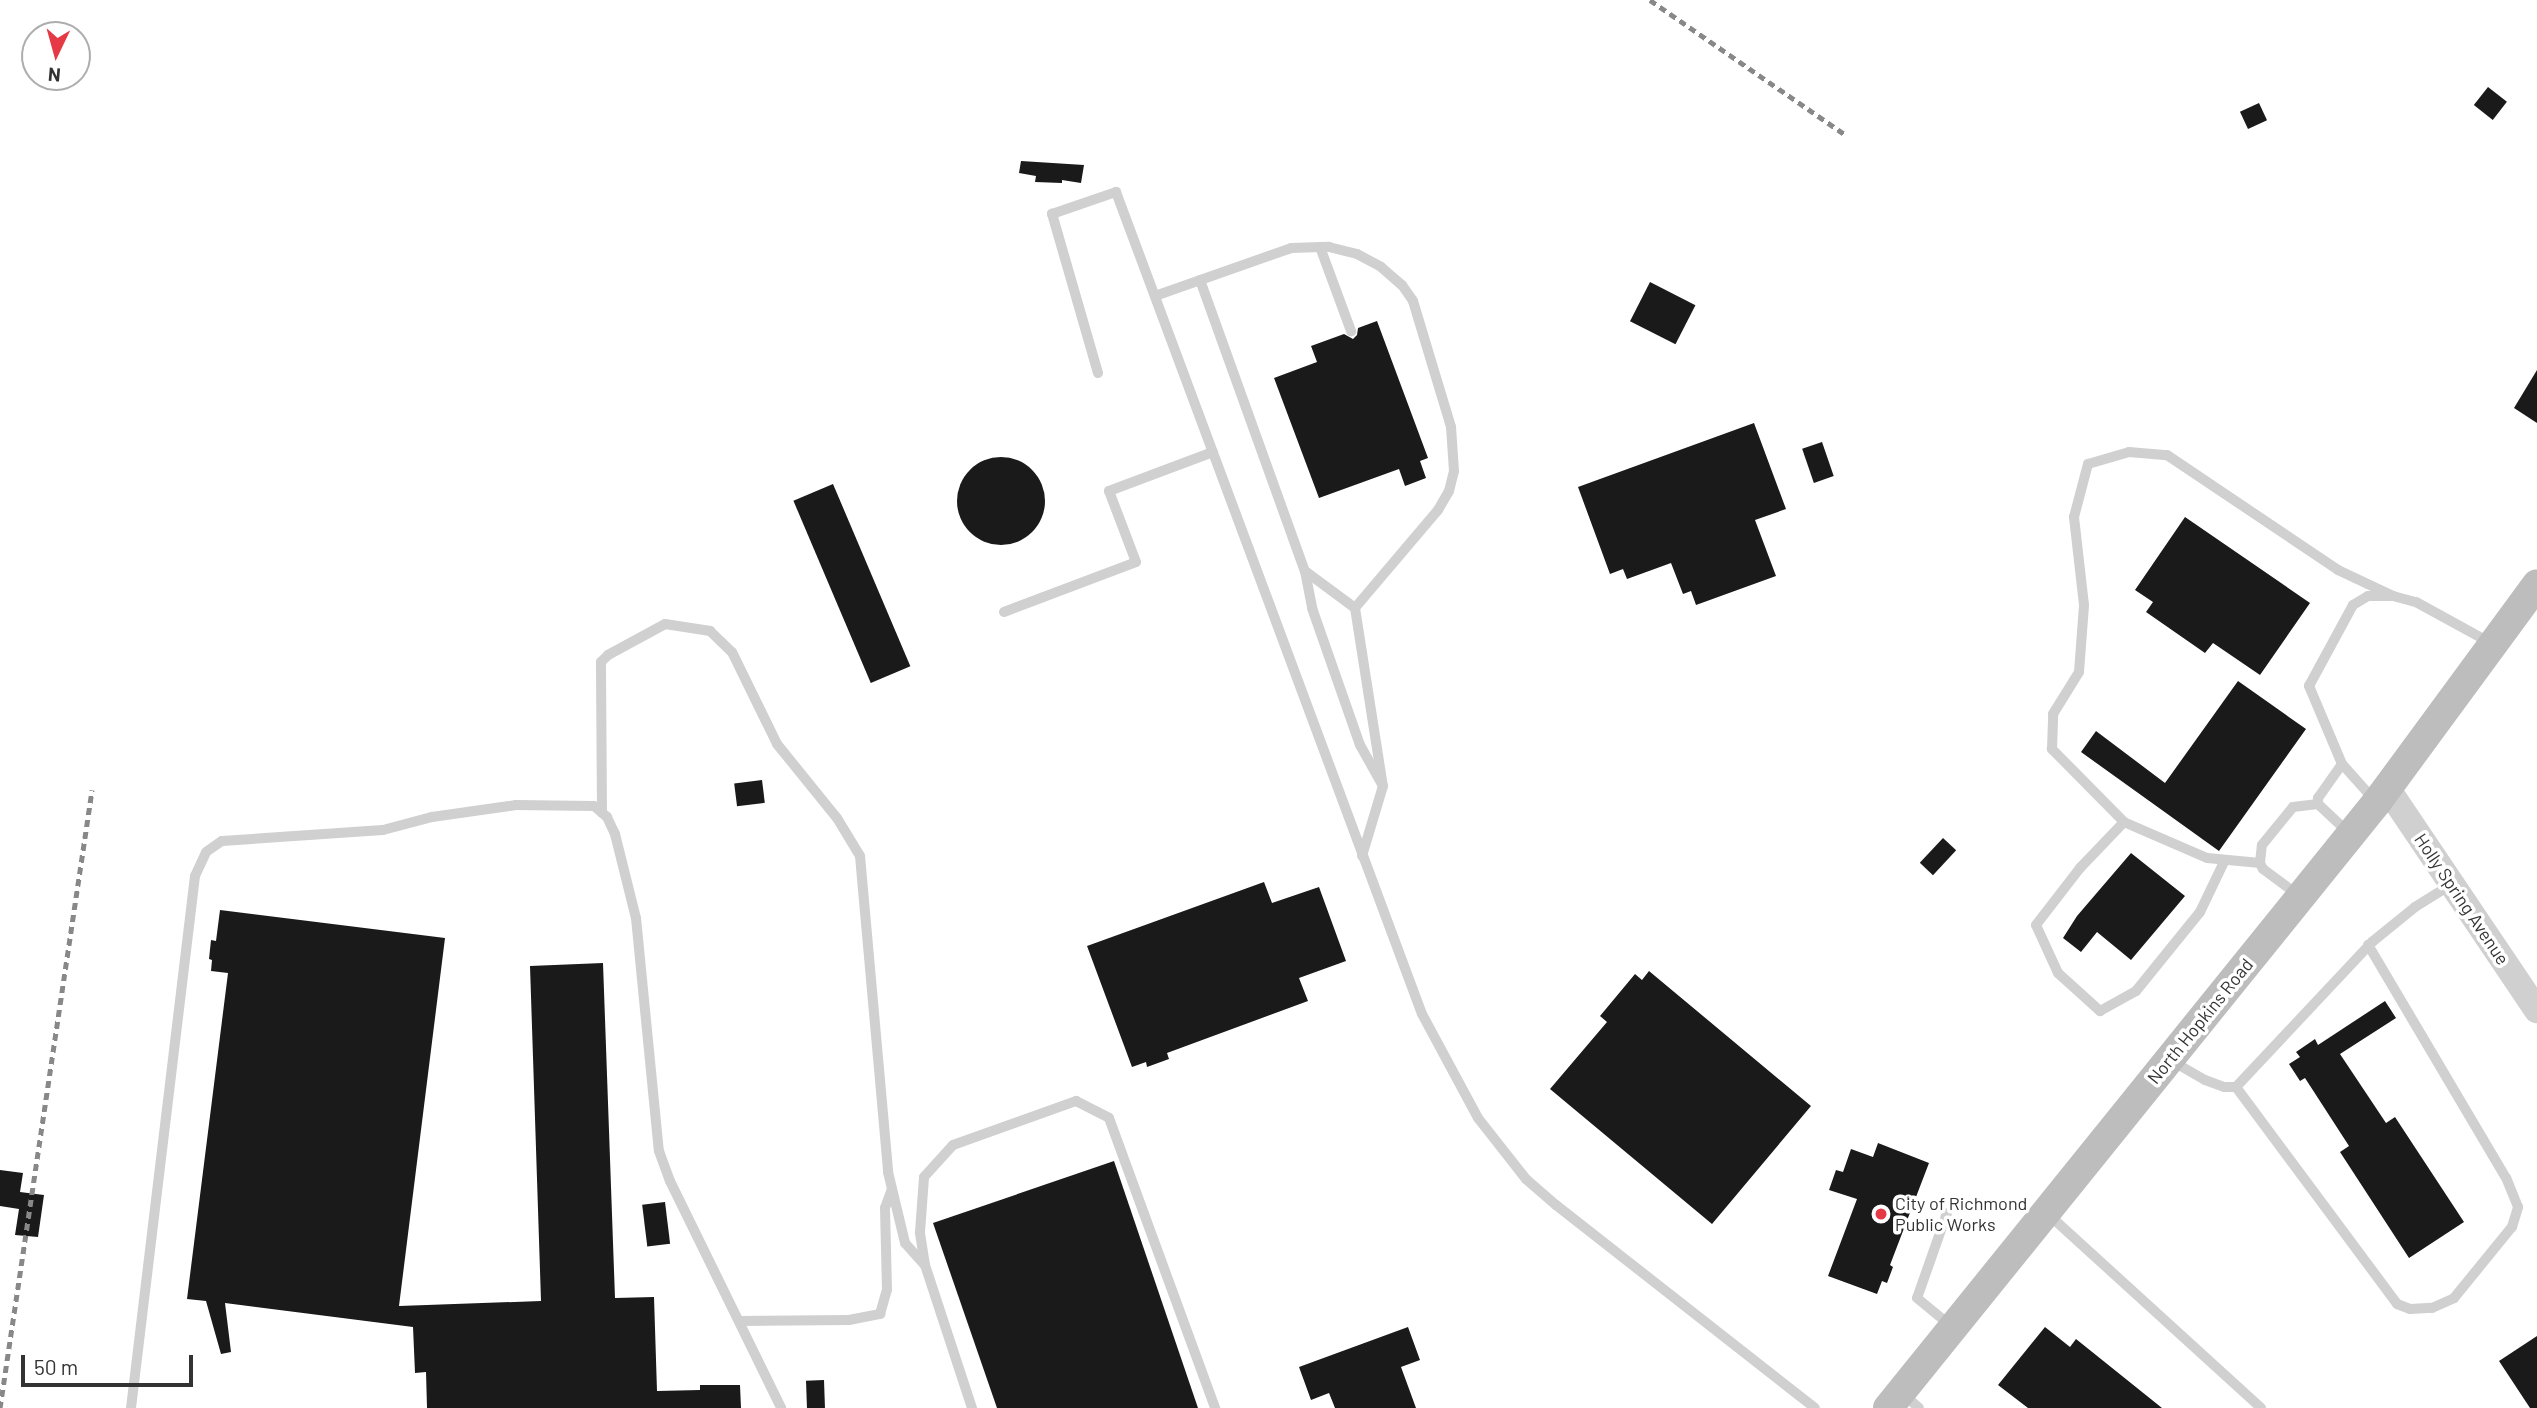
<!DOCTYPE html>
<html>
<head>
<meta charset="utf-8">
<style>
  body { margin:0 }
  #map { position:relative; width:2537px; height:1408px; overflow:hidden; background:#fff; font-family:Barlow,sans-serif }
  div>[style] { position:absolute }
  .building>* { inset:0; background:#1a1a1a; transform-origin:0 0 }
  .round { border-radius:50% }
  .service>* { height:10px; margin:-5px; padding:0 5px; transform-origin:5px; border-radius:5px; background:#d0d0d0 }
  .tertiary>* { height:26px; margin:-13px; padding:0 13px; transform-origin:13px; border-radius:13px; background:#d0d0d0 }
  .secondary>* { height:30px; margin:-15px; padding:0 15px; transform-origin:15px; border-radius:15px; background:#bdbdbd }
  .rail>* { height:5px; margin-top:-2.5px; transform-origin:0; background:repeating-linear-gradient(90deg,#888 0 7px,transparent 0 12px) }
  .dots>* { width:19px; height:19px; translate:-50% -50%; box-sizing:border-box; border:4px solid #fff; border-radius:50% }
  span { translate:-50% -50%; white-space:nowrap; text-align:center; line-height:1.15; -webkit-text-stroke:7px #fff; paint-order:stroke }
  .street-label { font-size:18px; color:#333 }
  .poi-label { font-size:18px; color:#333 }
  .left { translate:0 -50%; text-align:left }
  .north { position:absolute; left:21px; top:21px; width:70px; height:70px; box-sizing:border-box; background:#fff; border:2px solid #adadad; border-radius:50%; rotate:185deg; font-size:19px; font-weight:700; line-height:28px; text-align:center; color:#333 }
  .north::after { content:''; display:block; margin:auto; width:24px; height:32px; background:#e63946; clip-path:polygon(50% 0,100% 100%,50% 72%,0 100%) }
  .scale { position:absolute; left:21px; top:1355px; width:172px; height:32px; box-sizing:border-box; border:4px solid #333; border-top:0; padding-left:9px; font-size:21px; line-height:24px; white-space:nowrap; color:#333; -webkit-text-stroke:5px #fff; paint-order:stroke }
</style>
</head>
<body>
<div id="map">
  <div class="building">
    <i style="left:2488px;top:87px;width:24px;height:23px;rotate:38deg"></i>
    <i style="left:2259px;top:103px;width:19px;height:21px;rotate:65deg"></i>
    <i style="clip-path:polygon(1021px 161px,1084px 165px,1081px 183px,1062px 180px,1062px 183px,1035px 182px,1036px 176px,1019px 173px)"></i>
    <i style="left:1650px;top:282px;width:51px;height:44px;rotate:27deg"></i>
    <i style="clip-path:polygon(1377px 321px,1428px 458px,1420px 461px,1426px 478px,1405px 486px,1399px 469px,1319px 498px,1274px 378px,1317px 362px,1311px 346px,1344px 334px,1353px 339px,1357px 335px,1358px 328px)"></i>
    <i style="clip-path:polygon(2537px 370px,2537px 423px,2514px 408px)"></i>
    <i style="clip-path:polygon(1754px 423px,1786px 509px,1755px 520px,1776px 576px,1696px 605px,1691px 591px,1683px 594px,1671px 563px,1627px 579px,1623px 569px,1610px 574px,1578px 487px)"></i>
    <i style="left:1822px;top:442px;width:36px;height:21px;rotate:71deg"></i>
    <i class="round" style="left:957px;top:457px;width:88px;height:88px"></i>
    <i style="left:833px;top:484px;width:198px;height:43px;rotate:67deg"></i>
    <i style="clip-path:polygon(2185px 517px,2310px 603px,2260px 675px,2213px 643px,2205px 653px,2146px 612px,2153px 602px,2135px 590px)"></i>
    <i style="clip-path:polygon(2238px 681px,2306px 729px,2219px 851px,2081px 752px,2096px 731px,2165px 783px)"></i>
    <i style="left:762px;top:780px;width:23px;height:28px;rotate:83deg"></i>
    <i style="left:1943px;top:838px;width:18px;height:34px;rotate:43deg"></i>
    <i style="clip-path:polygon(2131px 853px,2185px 896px,2131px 960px,2097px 932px,2081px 952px,2063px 938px,2077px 916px)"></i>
    <i style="clip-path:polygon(1264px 882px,1272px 903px,1319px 887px,1346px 961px,1299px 978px,1308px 1001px,1167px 1053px,1169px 1059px,1147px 1067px,1146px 1062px,1132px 1067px,1087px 946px)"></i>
    <i style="clip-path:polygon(220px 910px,445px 938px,399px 1306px,541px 1301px,530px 966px,603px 963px,615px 1298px,654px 1297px,657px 1391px,700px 1390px,700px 1385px,740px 1385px,741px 1408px,427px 1408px,426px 1372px,415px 1373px,413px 1327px,225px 1303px,231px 1352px,221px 1354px,206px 1301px,187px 1299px,228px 973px,211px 971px,212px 960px,209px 959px,211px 940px,216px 941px)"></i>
    <i style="clip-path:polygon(1649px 971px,1811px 1106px,1712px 1224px,1550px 1089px,1607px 1022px,1600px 1016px,1635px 974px,1642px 980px)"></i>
    <i style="clip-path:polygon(2385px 1001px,2396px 1018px,2340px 1054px,2386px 1123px,2395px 1117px,2464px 1222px,2409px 1258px,2340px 1152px,2349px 1146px,2305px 1078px,2300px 1081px,2289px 1064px,2300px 1057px,2296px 1052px,2315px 1039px,2318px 1045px)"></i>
    <i style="clip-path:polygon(1878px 1143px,1929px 1163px,1890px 1265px,1893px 1267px,1887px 1283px,1882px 1281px,1877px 1294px,1828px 1276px,1857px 1199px,1829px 1190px,1836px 1170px,1843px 1172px,1851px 1149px,1873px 1157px)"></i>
    <i style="clip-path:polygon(1114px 1161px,1198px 1408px,997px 1408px,933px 1223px)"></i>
    <i style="clip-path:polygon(0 1170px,23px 1173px,20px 1192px,44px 1195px,38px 1237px,15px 1235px,19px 1209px,0 1206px)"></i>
    <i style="left:665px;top:1202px;width:42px;height:23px;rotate:83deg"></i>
    <i style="clip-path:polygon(1408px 1327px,1420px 1360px,1401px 1367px,1416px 1408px,1335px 1408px,1329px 1393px,1311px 1400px,1299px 1367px)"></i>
    <i style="clip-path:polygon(2045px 1327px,2070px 1347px,2076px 1339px,2162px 1408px,2028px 1408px,1998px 1385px)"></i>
    <i style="clip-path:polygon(2537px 1336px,2537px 1408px,2530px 1408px,2499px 1361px)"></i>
    <i style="left:824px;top:1380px;width:28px;height:18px;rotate:88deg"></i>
  </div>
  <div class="service">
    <i style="left:1320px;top:247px;width:90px;rotate:69.7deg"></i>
    <i style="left:1200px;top:280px;width:309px;rotate:70.2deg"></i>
    <i style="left:1305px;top:571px;width:38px;rotate:79deg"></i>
    <i style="left:1312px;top:608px;width:145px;rotate:70.7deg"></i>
    <i style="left:1360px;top:745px;width:47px;rotate:60.7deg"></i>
    <i style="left:1155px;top:296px;width:144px;rotate:-19.4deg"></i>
    <i style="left:1291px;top:248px;width:38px;rotate:-2deg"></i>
    <i style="left:1329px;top:247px;width:29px;rotate:14deg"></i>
    <i style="left:1357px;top:254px;width:27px;rotate:28deg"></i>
    <i style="left:1381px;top:267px;width:28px;rotate:41deg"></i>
    <i style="left:1402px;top:285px;width:19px;rotate:55deg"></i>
    <i style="left:1413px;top:301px;width:132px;rotate:73.2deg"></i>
    <i style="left:1451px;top:427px;width:44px;rotate:86.1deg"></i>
    <i style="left:1454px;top:471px;width:21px;rotate:104deg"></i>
    <i style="left:1449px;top:491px;width:22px;rotate:120deg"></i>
    <i style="left:1438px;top:510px;width:128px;rotate:130.3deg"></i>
    <i style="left:1098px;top:373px;width:166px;rotate:-106.1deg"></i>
    <i style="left:1052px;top:214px;width:68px;rotate:-19deg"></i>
    <i style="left:1116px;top:192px;width:877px;rotate:69.58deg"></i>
    <i style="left:1422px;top:1014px;width:118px;rotate:61.7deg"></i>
    <i style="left:1478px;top:1118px;width:78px;rotate:51.8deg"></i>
    <i style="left:1526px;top:1179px;width:40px;rotate:41deg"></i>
    <i style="left:1556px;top:1205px;width:329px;rotate:38.1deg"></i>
    <i style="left:1305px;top:571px;width:62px;rotate:36.5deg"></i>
    <i style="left:1355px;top:608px;width:180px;rotate:81.1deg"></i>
    <i style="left:1383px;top:786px;width:73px;rotate:106.7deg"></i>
    <i style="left:1004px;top:612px;width:141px;rotate:-20.7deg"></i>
    <i style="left:1136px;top:562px;width:76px;rotate:-110.8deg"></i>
    <i style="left:1109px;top:491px;width:111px;rotate:-20.6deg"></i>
    <i style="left:2342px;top:764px;width:42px;rotate:125.2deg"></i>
    <i style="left:2318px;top:798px;width:6px;rotate:90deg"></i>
    <i style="left:2318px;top:804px;width:44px;rotate:43.2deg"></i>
    <i style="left:2376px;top:802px;width:51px;rotate:-131.8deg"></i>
    <i style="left:2342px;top:764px;width:85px;rotate:-112.9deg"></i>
    <i style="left:2309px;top:686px;width:92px;rotate:-61.5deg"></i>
    <i style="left:2353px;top:605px;width:17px;rotate:-31deg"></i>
    <i style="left:2368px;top:596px;width:25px"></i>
    <i style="left:2393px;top:596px;width:24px;rotate:15deg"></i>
    <i style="left:2416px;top:602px;width:85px;rotate:28.7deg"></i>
    <i style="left:602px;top:813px;width:151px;rotate:-90.4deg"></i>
    <i style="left:601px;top:662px;width:10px;rotate:-45deg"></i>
    <i style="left:608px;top:655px;width:65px;rotate:-28.5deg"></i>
    <i style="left:665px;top:624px;width:46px;rotate:8.8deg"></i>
    <i style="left:710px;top:631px;width:30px;rotate:44deg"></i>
    <i style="left:732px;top:652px;width:102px;rotate:63.9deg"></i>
    <i style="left:777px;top:744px;width:95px;rotate:51deg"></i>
    <i style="left:837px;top:818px;width:44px;rotate:58.8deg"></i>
    <i style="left:860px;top:856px;width:317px;rotate:84.9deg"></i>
    <i style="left:888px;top:1172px;width:73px;rotate:76.5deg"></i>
    <i style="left:905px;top:1243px;width:30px;rotate:48deg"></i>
    <i style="left:925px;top:1265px;width:151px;rotate:71.8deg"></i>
    <i style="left:2124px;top:822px;width:64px;rotate:133.7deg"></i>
    <i style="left:2080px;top:868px;width:72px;rotate:127.7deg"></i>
    <i style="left:2036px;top:925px;width:53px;rotate:65.4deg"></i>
    <i style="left:2058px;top:973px;width:57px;rotate:42.1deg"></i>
    <i style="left:2100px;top:1011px;width:41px;rotate:-29.1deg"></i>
    <i style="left:2136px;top:991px;width:102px;rotate:-51deg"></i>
    <i style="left:2200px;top:912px;width:55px;rotate:-64.4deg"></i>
    <i style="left:2260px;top:863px;width:53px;rotate:-174.6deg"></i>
    <i style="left:2207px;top:858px;width:90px;rotate:-156.6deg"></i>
    <i style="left:2124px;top:822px;width:103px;rotate:-134.6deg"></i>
    <i style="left:2052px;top:749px;width:35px;rotate:-88deg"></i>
    <i style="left:2053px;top:714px;width:49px;rotate:-58.2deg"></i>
    <i style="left:2079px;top:672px;width:67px;rotate:-85.7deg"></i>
    <i style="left:2084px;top:605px;width:89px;rotate:-96.5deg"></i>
    <i style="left:2074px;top:517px;width:55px;rotate:-75.2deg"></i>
    <i style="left:2088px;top:464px;width:43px;rotate:-16.3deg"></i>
    <i style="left:2129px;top:452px;width:38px;rotate:5deg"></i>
    <i style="left:2167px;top:455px;width:206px;rotate:33.9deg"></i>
    <i style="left:2338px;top:570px;width:61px;rotate:25.3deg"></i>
    <i style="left:2298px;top:895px;width:44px;rotate:-143.4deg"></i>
    <i style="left:2263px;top:869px;width:7px;rotate:-117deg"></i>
    <i style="left:2260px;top:863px;width:18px;rotate:-84deg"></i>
    <i style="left:2262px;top:845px;width:49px;rotate:-50.8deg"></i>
    <i style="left:2293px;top:807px;width:25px;rotate:-7deg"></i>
    <i style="left:2172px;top:1061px;width:38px;rotate:30deg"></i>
    <i style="left:2205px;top:1080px;width:20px;rotate:20deg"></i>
    <i style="left:2224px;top:1087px;width:12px"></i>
    <i style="left:2236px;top:1087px;width:199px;rotate:-46.8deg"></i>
    <i style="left:2372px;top:942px;width:55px;rotate:-39.1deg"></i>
    <i style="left:2415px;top:907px;width:44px;rotate:-31.9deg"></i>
    <i style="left:2236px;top:1087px;width:270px;rotate:53.4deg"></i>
    <i style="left:2397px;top:1304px;width:14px;rotate:21deg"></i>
    <i style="left:2410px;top:1309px;width:22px;rotate:-3deg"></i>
    <i style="left:2432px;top:1308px;width:24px;rotate:-24deg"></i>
    <i style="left:2454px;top:1298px;width:92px;rotate:-50.8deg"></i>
    <i style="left:2512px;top:1227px;width:21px;rotate:-73deg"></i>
    <i style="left:2518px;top:1207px;width:31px;rotate:-112deg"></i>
    <i style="left:2506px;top:1178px;width:271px;rotate:-120.6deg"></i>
    <i style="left:1947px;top:1213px;width:90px;rotate:109.4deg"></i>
    <i style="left:1917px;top:1298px;width:44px;rotate:39.5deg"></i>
    <i style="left:2048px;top:1214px;width:288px;rotate:42.3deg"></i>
    <i style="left:925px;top:1265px;width:33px;rotate:-99deg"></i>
    <i style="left:920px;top:1232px;width:55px;rotate:-85.8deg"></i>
    <i style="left:924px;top:1177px;width:43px;rotate:-47.8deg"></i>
    <i style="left:953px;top:1145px;width:131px;rotate:-19.7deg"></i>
    <i style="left:1076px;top:1101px;width:37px;rotate:27deg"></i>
    <i style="left:1109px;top:1118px;width:309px;rotate:69.9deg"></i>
    <i style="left:740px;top:1321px;width:109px;rotate:-0.5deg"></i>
    <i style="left:849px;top:1320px;width:32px;rotate:-11deg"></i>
    <i style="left:880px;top:1314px;width:25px;rotate:-74deg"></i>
    <i style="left:887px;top:1290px;width:82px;rotate:-91.4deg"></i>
    <i style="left:885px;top:1208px;width:20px;rotate:-70deg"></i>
    <i style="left:1903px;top:1394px;width:21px;rotate:41deg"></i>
    <i style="left:131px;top:1408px;width:536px;rotate:-83.14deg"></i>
    <i style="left:195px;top:876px;width:26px;rotate:-65deg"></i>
    <i style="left:206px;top:852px;width:19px;rotate:-35deg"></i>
    <i style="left:222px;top:841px;width:161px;rotate:-3.9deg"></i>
    <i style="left:383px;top:830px;width:51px;rotate:-14.9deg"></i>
    <i style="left:432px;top:817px;width:85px;rotate:-8.1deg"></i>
    <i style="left:516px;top:805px;width:78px;rotate:0.7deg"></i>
    <i style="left:594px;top:806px;width:17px;rotate:40deg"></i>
    <i style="left:607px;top:817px;width:19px;rotate:65deg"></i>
    <i style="left:615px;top:834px;width:87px;rotate:76deg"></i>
    <i style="left:636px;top:918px;width:234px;rotate:84.4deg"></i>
    <i style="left:659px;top:1151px;width:32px;rotate:70deg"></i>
    <i style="left:670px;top:1181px;width:253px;rotate:63.9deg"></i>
  </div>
  <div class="tertiary">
    <i style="left:2387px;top:788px;width:268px;rotate:56deg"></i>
  </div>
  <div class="secondary">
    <i style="left:1888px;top:1408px;width:779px;rotate:-51.1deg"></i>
    <i style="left:2377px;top:802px;width:270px;rotate:-53.7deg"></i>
  </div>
  <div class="rail">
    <i style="left:1650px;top:0;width:238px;rotate:34.6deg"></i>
    <i style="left:0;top:1408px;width:625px;rotate:-81.53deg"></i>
  </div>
  <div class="dots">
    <i style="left:1881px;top:1214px;background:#e63946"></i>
  </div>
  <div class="street-label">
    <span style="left:2462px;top:899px;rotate:56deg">Holly Spring Avenue</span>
    <span style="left:2200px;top:1021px;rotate:-51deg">North Hopkins Road</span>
  </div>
  <div class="poi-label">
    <span class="left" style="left:1895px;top:1214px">City of Richmond<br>Public Works</span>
  </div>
  <div class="north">N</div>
  <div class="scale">50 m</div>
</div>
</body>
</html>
